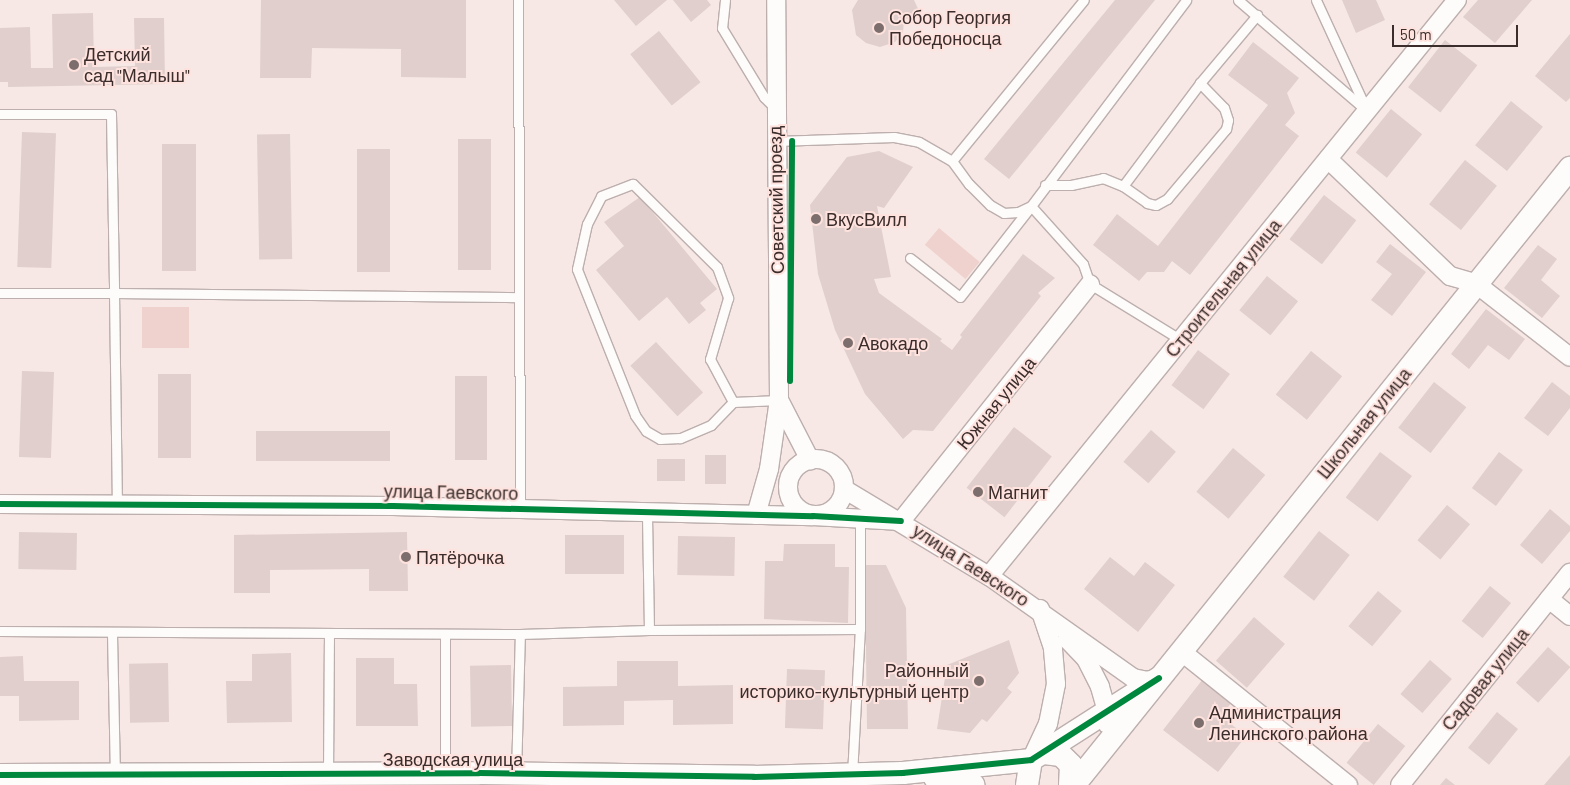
<!DOCTYPE html>
<html>
<head>
<meta charset="utf-8">
<style>
  body { margin:0 }
  #map { position:relative; width:1570px; height:785px; overflow:hidden; background:#f7e8e5; font-family:Barlow,sans-serif }
  div>[style] { position:absolute }
  .green>* { inset:0; background:#efd2ce; transform-origin:0 0 }
  .building>* { inset:0; background:#e0cfcc; transform-origin:0 0 }
  .roads { filter:drop-shadow(1px 0 #bcafad) drop-shadow(-1px 0 #bcafad) drop-shadow(0 1px #bcafad) drop-shadow(0 -1px #bcafad) }
  .service>* { height:9px; margin:-4.5px; padding:0 4.5px; transform-origin:4.5px; border-radius:4.5px; background:#fefcfb }
  .minor>* { height:18px; margin:-9px; padding:0 9px; transform-origin:9px; border-radius:9px; background:#fefcfb }
  .minor>.ring { margin:-9px; padding:0; box-sizing:content-box; background:none; border:18px solid #fefcfb; border-radius:50% }
  .tertiary>* { height:22px; margin:-11px; padding:0 11px; transform-origin:11px; border-radius:11px; background:#fefcfb }
  .cycleway>* { height:6px; margin:-3px; padding:0 3px; transform-origin:3px; border-radius:3px; background:#00873e }
  .dots>* { width:14px; height:14px; translate:-50% -50%; box-sizing:border-box; border:2px solid #fee2de; border-radius:50% }
  span { translate:-50% -50%; white-space:nowrap; text-align:center; line-height:1.15; -webkit-text-stroke:4px #fee2de; paint-order:stroke }
  .poi-label { font-size:18px; color:#3a2d2b }
  .left { translate:0 -50%; text-align:left }
  .right { translate:-100% -50%; text-align:right }
  .street-label { font-size:18px; color:#3a2d2b }
  .scale { position:absolute; left:1392px; top:25px; width:126px; height:22px; box-sizing:border-box; border:2px solid #3a2d2b; border-top:0; padding-left:6px; font-size:15px; line-height:18px; white-space:nowrap; color:#3a2d2b; -webkit-text-stroke:4px #fee2de; paint-order:stroke }
</style>
</head>
<body>
<div id="map">
  <div class="green">
    <i style="left:939px;top:228px;width:53px;height:22px;rotate:40deg"></i>
    <i style="left:142px;top:307px;width:47px;height:41px"></i>
  </div>
  <div class="building">
    <i style="clip-path:polygon(261px 0,466px 0,466px 78px,401px 77px,401px 49px,312px 48px,311px 78px,260px 78px)"></i>
    <i style="clip-path:polygon(614px 0,667px 0,636px 26px)"></i>
    <i style="clip-path:polygon(673px 0,707px 0,711px 5px,691px 22px)"></i>
    <i style="clip-path:polygon(858px 0,914px 0,920px 13px,904px 20px,903px 32px,895px 42px,880px 47px,866px 43px,856px 35px,852px 10px)"></i>
    <i style="clip-path:polygon(1115px 0,1155px 0,1009px 179px,984px 159px)"></i>
    <i style="clip-path:polygon(1342px 0,1376px 0,1385px 20px,1356px 33px)"></i>
    <i style="clip-path:polygon(1478px 0,1532px 0,1495px 43px,1463px 17px)"></i>
    <i style="clip-path:polygon(93px 13px,94px 67px,135px 66px,134px 18px,164px 18px,165px 84px,8px 87px,8px 82px,0 82px,0 28px,30px 27px,31px 68px,53px 68px,52px 14px)"></i>
    <i style="left:659px;top:31px;width:66px;height:37px;rotate:51deg"></i>
    <i style="clip-path:polygon(1570px 34px,1570px 98px,1566px 102px,1535px 76px)"></i>
    <i style="left:1445px;top:40px;width:41px;height:60px;rotate:38deg"></i>
    <i style="clip-path:polygon(1253px 42px,1299px 78px,1287px 93px,1295px 113px,1285px 125px,1299px 136px,1190px 275px,1172px 261px,1164px 272px,1147px 272px,1139px 281px,1093px 245px,1117px 214px,1158px 246px,1268px 105px,1228px 75px)"></i>
    <i style="left:1511px;top:101px;width:41px;height:57px;rotate:39deg"></i>
    <i style="left:1391px;top:109px;width:40px;height:56px;rotate:39deg"></i>
    <i style="left:22px;top:132px;width:34px;height:135px;rotate:2deg"></i>
    <i style="left:290px;top:134px;width:125px;height:33px;rotate:89deg"></i>
    <i style="left:458px;top:139px;width:33px;height:131px"></i>
    <i style="left:162px;top:144px;width:34px;height:127px"></i>
    <i style="left:357px;top:149px;width:33px;height:123px"></i>
    <i style="clip-path:polygon(879px 151px,913px 167px,884px 208px,877px 206px,891px 277px,874px 279px,879px 293px,942px 339px,940px 341px,952px 350px,962px 337px,960px 335px,1023px 254px,1055px 278px,1038px 293px,1041px 296px,933px 431px,913px 430px,903px 439px,865px 394px,835px 330px,818px 274px,810px 205px,847px 157px)"></i>
    <i style="left:1465px;top:160px;width:41px;height:57px;rotate:39deg"></i>
    <i style="left:1324px;top:195px;width:41px;height:56px;rotate:38deg"></i>
    <i style="clip-path:polygon(640px 197px,717px 289px,700px 303px,706px 310px,689px 324px,667px 297px,639px 321px,596px 270px,624px 246px,604px 222px)"></i>
    <i style="clip-path:polygon(1390px 244px,1426px 272px,1392px 316px,1371px 300px,1392px 274px,1376px 262px)"></i>
    <i style="clip-path:polygon(1538px 245px,1557px 259px,1541px 280px,1560px 296px,1542px 318px,1504px 288px)"></i>
    <i style="left:1267px;top:276px;width:40px;height:44px;rotate:39deg"></i>
    <i style="clip-path:polygon(1486px 309px,1525px 339px,1509px 360px,1488px 345px,1469px 369px,1451px 354px)"></i>
    <i style="left:656px;top:342px;width:69px;height:35px;rotate:47deg"></i>
    <i style="left:1198px;top:350px;width:40px;height:44px;rotate:37deg"></i>
    <i style="left:1311px;top:351px;width:40px;height:56px;rotate:39deg"></i>
    <i style="left:22px;top:371px;width:32px;height:86px;rotate:2deg"></i>
    <i style="left:158px;top:374px;width:33px;height:84px"></i>
    <i style="left:455px;top:376px;width:32px;height:84px"></i>
    <i style="left:1434px;top:382px;width:41px;height:58px;rotate:38deg"></i>
    <i style="clip-path:polygon(1552px 382px,1570px 396px,1570px 408px,1548px 436px,1524px 418px)"></i>
    <i style="left:1014px;top:427px;width:48px;height:77px;rotate:38deg"></i>
    <i style="left:1151px;top:430px;width:33px;height:42px;rotate:41deg"></i>
    <i style="left:390px;top:431px;width:30px;height:134px;rotate:90deg"></i>
    <i style="left:1233px;top:448px;width:42px;height:57px;rotate:40deg"></i>
    <i style="left:1380px;top:452px;width:40px;height:57px;rotate:37deg"></i>
    <i style="left:1499px;top:452px;width:30px;height:45px;rotate:37deg"></i>
    <i style="left:705px;top:455px;width:21px;height:29px"></i>
    <i style="left:657px;top:459px;width:28px;height:22px"></i>
    <i style="left:1447px;top:505px;width:30px;height:46px;rotate:40deg"></i>
    <i style="clip-path:polygon(1550px 509px,1570px 526px,1570px 531px,1542px 564px,1520px 545px)"></i>
    <i style="left:1319px;top:531px;width:39px;height:58px;rotate:38deg"></i>
    <i style="left:19px;top:532px;width:58px;height:37px;rotate:1deg"></i>
    <i style="clip-path:polygon(407px 532px,408px 591px,369px 591px,369px 569px,270px 570px,270px 593px,234px 593px,234px 535px)"></i>
    <i style="left:565px;top:535px;width:59px;height:39px"></i>
    <i style="left:678px;top:536px;width:57px;height:39px;rotate:1deg"></i>
    <i style="clip-path:polygon(784px 544px,835px 544px,835px 567px,849px 567px,848px 623px,764px 619px,765px 561px,783px 561px)"></i>
    <i style="clip-path:polygon(1110px 557px,1134px 576px,1145px 562px,1175px 585px,1138px 632px,1084px 589px)"></i>
    <i style="clip-path:polygon(865px 565px,886px 565px,906px 608px,908px 729px,867px 729px)"></i>
    <i style="left:1490px;top:586px;width:27px;height:45px;rotate:39deg"></i>
    <i style="left:1378px;top:591px;width:31px;height:46px;rotate:40deg"></i>
    <i style="left:1254px;top:617px;width:41px;height:58px;rotate:41deg"></i>
    <i style="clip-path:polygon(1009px 640px,1019px 673px,1007px 688px,1012px 692px,987px 722px,982px 719px,970px 733px,937px 729px,947px 665px)"></i>
    <i style="left:1548px;top:647px;width:30px;height:48px;rotate:42deg"></i>
    <i style="clip-path:polygon(291px 653px,292px 722px,227px 723px,226px 681px,252px 681px,252px 654px)"></i>
    <i style="clip-path:polygon(23px 656px,24px 681px,79px 681px,79px 720px,19px 721px,19px 696px,0 696px,0 657px)"></i>
    <i style="clip-path:polygon(356px 658px,394px 658px,394px 684px,417px 684px,418px 726px,356px 726px)"></i>
    <i style="left:1430px;top:660px;width:29px;height:45px;rotate:41deg"></i>
    <i style="clip-path:polygon(617px 661px,678px 661px,678px 686px,733px 685px,733px 724px,673px 725px,673px 700px,624px 701px,624px 725px,563px 726px,563px 687px,617px 686px)"></i>
    <i style="left:168px;top:663px;width:59px;height:39px;rotate:89deg"></i>
    <i style="left:511px;top:665px;width:61px;height:41px;rotate:89deg"></i>
    <i style="left:787px;top:669px;width:38px;height:59px;rotate:2deg"></i>
    <i style="clip-path:polygon(1203px 679px,1232px 702px,1221px 716px,1246px 736px,1218px 772px,1163px 730px)"></i>
    <i style="left:1497px;top:712px;width:27px;height:46px;rotate:39deg"></i>
    <i style="left:1378px;top:724px;width:35px;height:50px;rotate:39deg"></i>
    <i style="clip-path:polygon(1570px 755px,1570px 785px,1544px 785px)"></i>
    <i style="clip-path:polygon(1446px 778px,1455px 785px,1440px 785px)"></i>
  </div>
  <div class="roads">
    <div class="service">
      <i style="left:518px;top:0;width:509px;rotate:89.77deg"></i>
      <i style="left:725px;top:0;width:28px;rotate:96deg"></i>
      <i style="left:722px;top:28px;width:81px;rotate:58.7deg"></i>
      <i style="left:764px;top:97px;width:16px;rotate:45deg"></i>
      <i style="left:1238px;top:0;width:170px;rotate:40.7deg"></i>
      <i style="left:1367px;top:111px;width:122px;rotate:-114.7deg"></i>
      <i style="left:0;top:114px;width:111px"></i>
      <i style="left:111px;top:114px;width:179px;rotate:89deg"></i>
      <i style="left:114px;top:293px;width:405px;rotate:0.6deg"></i>
      <i style="left:776px;top:141px;width:118px;rotate:-1.9deg"></i>
      <i style="left:894px;top:137px;width:25px;rotate:11deg"></i>
      <i style="left:919px;top:142px;width:38px;rotate:30deg"></i>
      <i style="left:952px;top:161px;width:208px;rotate:-50.7deg"></i>
      <i style="left:952px;top:161px;width:29px;rotate:54deg"></i>
      <i style="left:969px;top:184px;width:30px;rotate:45deg"></i>
      <i style="left:990px;top:205px;width:16px;rotate:30deg"></i>
      <i style="left:1004px;top:213px;width:14px;rotate:-4deg"></i>
      <i style="left:1018px;top:212px;width:14px;rotate:-25deg"></i>
      <i style="left:1031px;top:206px;width:258px;rotate:-53deg"></i>
      <i style="left:1045px;top:185px;width:26px"></i>
      <i style="left:1071px;top:185px;width:33px;rotate:-12deg"></i>
      <i style="left:1103px;top:178px;width:22px;rotate:22deg"></i>
      <i style="left:1123px;top:186px;width:29px;rotate:35deg"></i>
      <i style="left:1147px;top:203px;width:9px;rotate:13deg"></i>
      <i style="left:1156px;top:205px;width:13px;rotate:-29deg"></i>
      <i style="left:1167px;top:199px;width:92px;rotate:-49.9deg"></i>
      <i style="left:1226px;top:129px;width:9px;rotate:-77deg"></i>
      <i style="left:1228px;top:120px;width:13px;rotate:-108deg"></i>
      <i style="left:1224px;top:108px;width:35px;rotate:-134deg"></i>
      <i style="left:1200px;top:83px;width:89px;rotate:-50deg"></i>
      <i style="left:1123px;top:186px;width:129px;rotate:-53.2deg"></i>
      <i style="left:910px;top:258px;width:63px;rotate:38deg"></i>
      <i style="left:960px;top:297px;width:115px;rotate:-52deg"></i>
      <i style="left:1031px;top:206px;width:78px;rotate:48.1deg"></i>
      <i style="left:1083px;top:264px;width:21px;rotate:71deg"></i>
      <i style="left:1090px;top:284px;width:107px;rotate:31.6deg"></i>
      <i style="left:0;top:293px;width:114px"></i>
      <i style="left:114px;top:293px;width:212px;rotate:89.2deg"></i>
      <i style="left:733px;top:402px;width:32px;rotate:134deg"></i>
      <i style="left:711px;top:425px;width:34px;rotate:157deg"></i>
      <i style="left:680px;top:438px;width:20px;rotate:177deg"></i>
      <i style="left:660px;top:439px;width:16px;rotate:-150deg"></i>
      <i style="left:646px;top:431px;width:19px;rotate:-125deg"></i>
      <i style="left:635px;top:415px;width:157px;rotate:-111.7deg"></i>
      <i style="left:577px;top:269px;width:46px;rotate:-77.5deg"></i>
      <i style="left:587px;top:224px;width:31px;rotate:-63deg"></i>
      <i style="left:601px;top:196px;width:34px;rotate:-21deg"></i>
      <i style="left:633px;top:184px;width:118px;rotate:44.7deg"></i>
      <i style="left:717px;top:267px;width:33px;rotate:70deg"></i>
      <i style="left:728px;top:298px;width:64px;rotate:106.4deg"></i>
      <i style="left:710px;top:359px;width:49px;rotate:61.9deg"></i>
      <i style="left:733px;top:402px;width:46px;rotate:-2.5deg"></i>
      <i style="left:649px;top:630px;width:211px;rotate:-0.3deg"></i>
      <i style="left:860px;top:629px;width:111px;rotate:-90deg"></i>
      <i style="left:0;top:631px;width:520px;rotate:0.33deg"></i>
      <i style="left:520px;top:634px;width:129px;rotate:-1.8deg"></i>
      <i style="left:649px;top:630px;width:118px;rotate:-91deg"></i>
      <i style="left:112px;top:634px;width:140px;rotate:88.8deg"></i>
      <i style="left:445px;top:634px;width:140px;rotate:90deg"></i>
      <i style="left:328px;top:774px;width:140px;rotate:-89.6deg"></i>
      <i style="left:516px;top:774px;width:140px;rotate:-88.4deg"></i>
      <i style="left:852px;top:775px;width:146px;rotate:-86.9deg"></i>
    </div>
    <div class="minor">
      <i style="left:1328px;top:159px;width:169px;rotate:43.8deg"></i>
      <i style="left:1450px;top:276px;width:26px;rotate:16deg"></i>
      <i style="left:1475px;top:283px;width:120px;rotate:37.9deg"></i>
      <i style="left:779px;top:400px;width:68px;rotate:62.7deg"></i>
      <i class="ring" style="left:788px;top:459px;width:38px;height:38px"></i>
      <i style="left:844px;top:489px;width:169px;rotate:31deg"></i>
      <i style="left:989px;top:576px;width:176px;rotate:35.3deg"></i>
      <i style="left:1133px;top:678px;width:14px;rotate:12deg"></i>
      <i style="left:1147px;top:681px;width:12px;rotate:-14deg"></i>
      <i style="left:0;top:504px;width:393px;rotate:0.3deg"></i>
      <i style="left:393px;top:506px;width:420px;rotate:1.4deg"></i>
      <i style="left:813px;top:516px;width:88px;rotate:3.3deg"></i>
      <i style="left:756px;top:515px;width:48px;rotate:-74.2deg"></i>
      <i style="left:769px;top:469px;width:70px;rotate:-81.8deg"></i>
      <i style="left:779px;top:400px;width:400px;rotate:-90.4deg"></i>
      <i style="left:901px;top:521px;width:303px;rotate:-51.4deg"></i>
      <i style="left:989px;top:576px;width:742px;rotate:-50.91deg"></i>
      <i style="left:1549px;top:599px;width:27px;rotate:39deg"></i>
      <i style="left:1067px;top:639px;width:28px;rotate:46deg"></i>
      <i style="left:1086px;top:659px;width:31px;rotate:63deg"></i>
      <i style="left:1100px;top:687px;width:25px;rotate:74deg"></i>
      <i style="left:1107px;top:711px;width:13px;rotate:90deg"></i>
      <i style="left:1182px;top:652px;width:213px;rotate:38.7deg"></i>
      <i style="left:1031px;top:760px;width:40px;rotate:-65deg"></i>
      <i style="left:1048px;top:724px;width:41px;rotate:-78.7deg"></i>
      <i style="left:1056px;top:684px;width:36px;rotate:-95deg"></i>
      <i style="left:1053px;top:648px;width:41px;rotate:-108.4deg"></i>
      <i style="left:1400px;top:785px;width:272px;rotate:-51.3deg"></i>
    </div>
    <div class="tertiary">
      <i style="left:1044px;top:753px;width:17px;rotate:7deg"></i>
      <i style="left:1061px;top:755px;width:14px;rotate:45deg"></i>
      <i style="left:1071px;top:765px;width:20px;rotate:93deg"></i>
      <i style="left:0;top:775px;width:479px;rotate:-0.2deg"></i>
      <i style="left:479px;top:773px;width:275px;rotate:0.8deg"></i>
      <i style="left:754px;top:777px;width:149px;rotate:-1.5deg"></i>
      <i style="left:903px;top:773px;width:129px;rotate:-5.8deg"></i>
      <i style="left:1031px;top:760px;width:152px;rotate:-32.6deg"></i>
      <i style="left:935px;top:778px;width:39px;rotate:10deg"></i>
      <i style="left:1027px;top:785px;width:25px;rotate:-81deg"></i>
      <i style="left:1074px;top:785px;width:792px;rotate:-51.2deg"></i>
    </div>
  </div>
  <div class="cycleway">
    <i style="left:790px;top:381px;width:240px;rotate:-89.5deg"></i>
    <i style="left:0;top:504px;width:393px;rotate:0.3deg"></i>
    <i style="left:393px;top:506px;width:420px;rotate:1.4deg"></i>
    <i style="left:813px;top:516px;width:88px;rotate:3.3deg"></i>
    <i style="left:0;top:775px;width:479px;rotate:-0.2deg"></i>
    <i style="left:479px;top:773px;width:275px;rotate:0.8deg"></i>
    <i style="left:754px;top:777px;width:149px;rotate:-1.5deg"></i>
    <i style="left:903px;top:773px;width:129px;rotate:-5.8deg"></i>
    <i style="left:1031px;top:760px;width:152px;rotate:-32.6deg"></i>
  </div>
  <div class="dots">
    <i style="left:879px;top:28px;background:#7c6e6c"></i>
    <i style="left:74px;top:65px;background:#7c6e6c"></i>
    <i style="left:816px;top:219px;background:#7c6e6c"></i>
    <i style="left:848px;top:343px;background:#7c6e6c"></i>
    <i style="left:978px;top:492px;background:#7c6e6c"></i>
    <i style="left:406px;top:557px;background:#7c6e6c"></i>
    <i style="left:979px;top:681px;background:#7c6e6c"></i>
    <i style="left:1199px;top:723px;background:#7c6e6c"></i>
  </div>
  <div class="poi-label">
    <span class="left" style="left:889px;top:28px">Собор Георгия<br>Победоносца</span>
    <span class="left" style="left:84px;top:65px">Детский<br>сад "Малыш"</span>
    <span class="left" style="left:826px;top:219px">ВкусВилл</span>
    <span class="left" style="left:858px;top:343px">Авокадо</span>
    <span class="left" style="left:988px;top:492px">Магнит</span>
    <span class="left" style="left:416px;top:557px">Пятёрочка</span>
    <span class="right" style="left:969px;top:681px">Районный<br>историко-культурный центр</span>
    <span class="left" style="left:1209px;top:723px">Администрация<br>Ленинского района</span>
  </div>
  <div class="street-label">
    <span style="left:776px;top:200px;rotate:-91deg">Советский проезд</span>
    <span style="left:1223px;top:288px;rotate:-51deg">Строительная улица</span>
    <span style="left:996px;top:403px;rotate:-51deg">Южная улица</span>
    <span style="left:1364px;top:423px;rotate:-51deg">Школьная улица</span>
    <span style="left:451px;top:492px;rotate:1deg">улица Гаевского</span>
    <span style="left:971px;top:565px;rotate:33deg">улица Гаевского</span>
    <span style="left:1485px;top:679px;rotate:-51deg">Садовая улица</span>
    <span style="left:453px;top:759px">Заводская улица</span>
  </div>
  <div class="scale">50 m</div>
</div>
</body>
</html>
